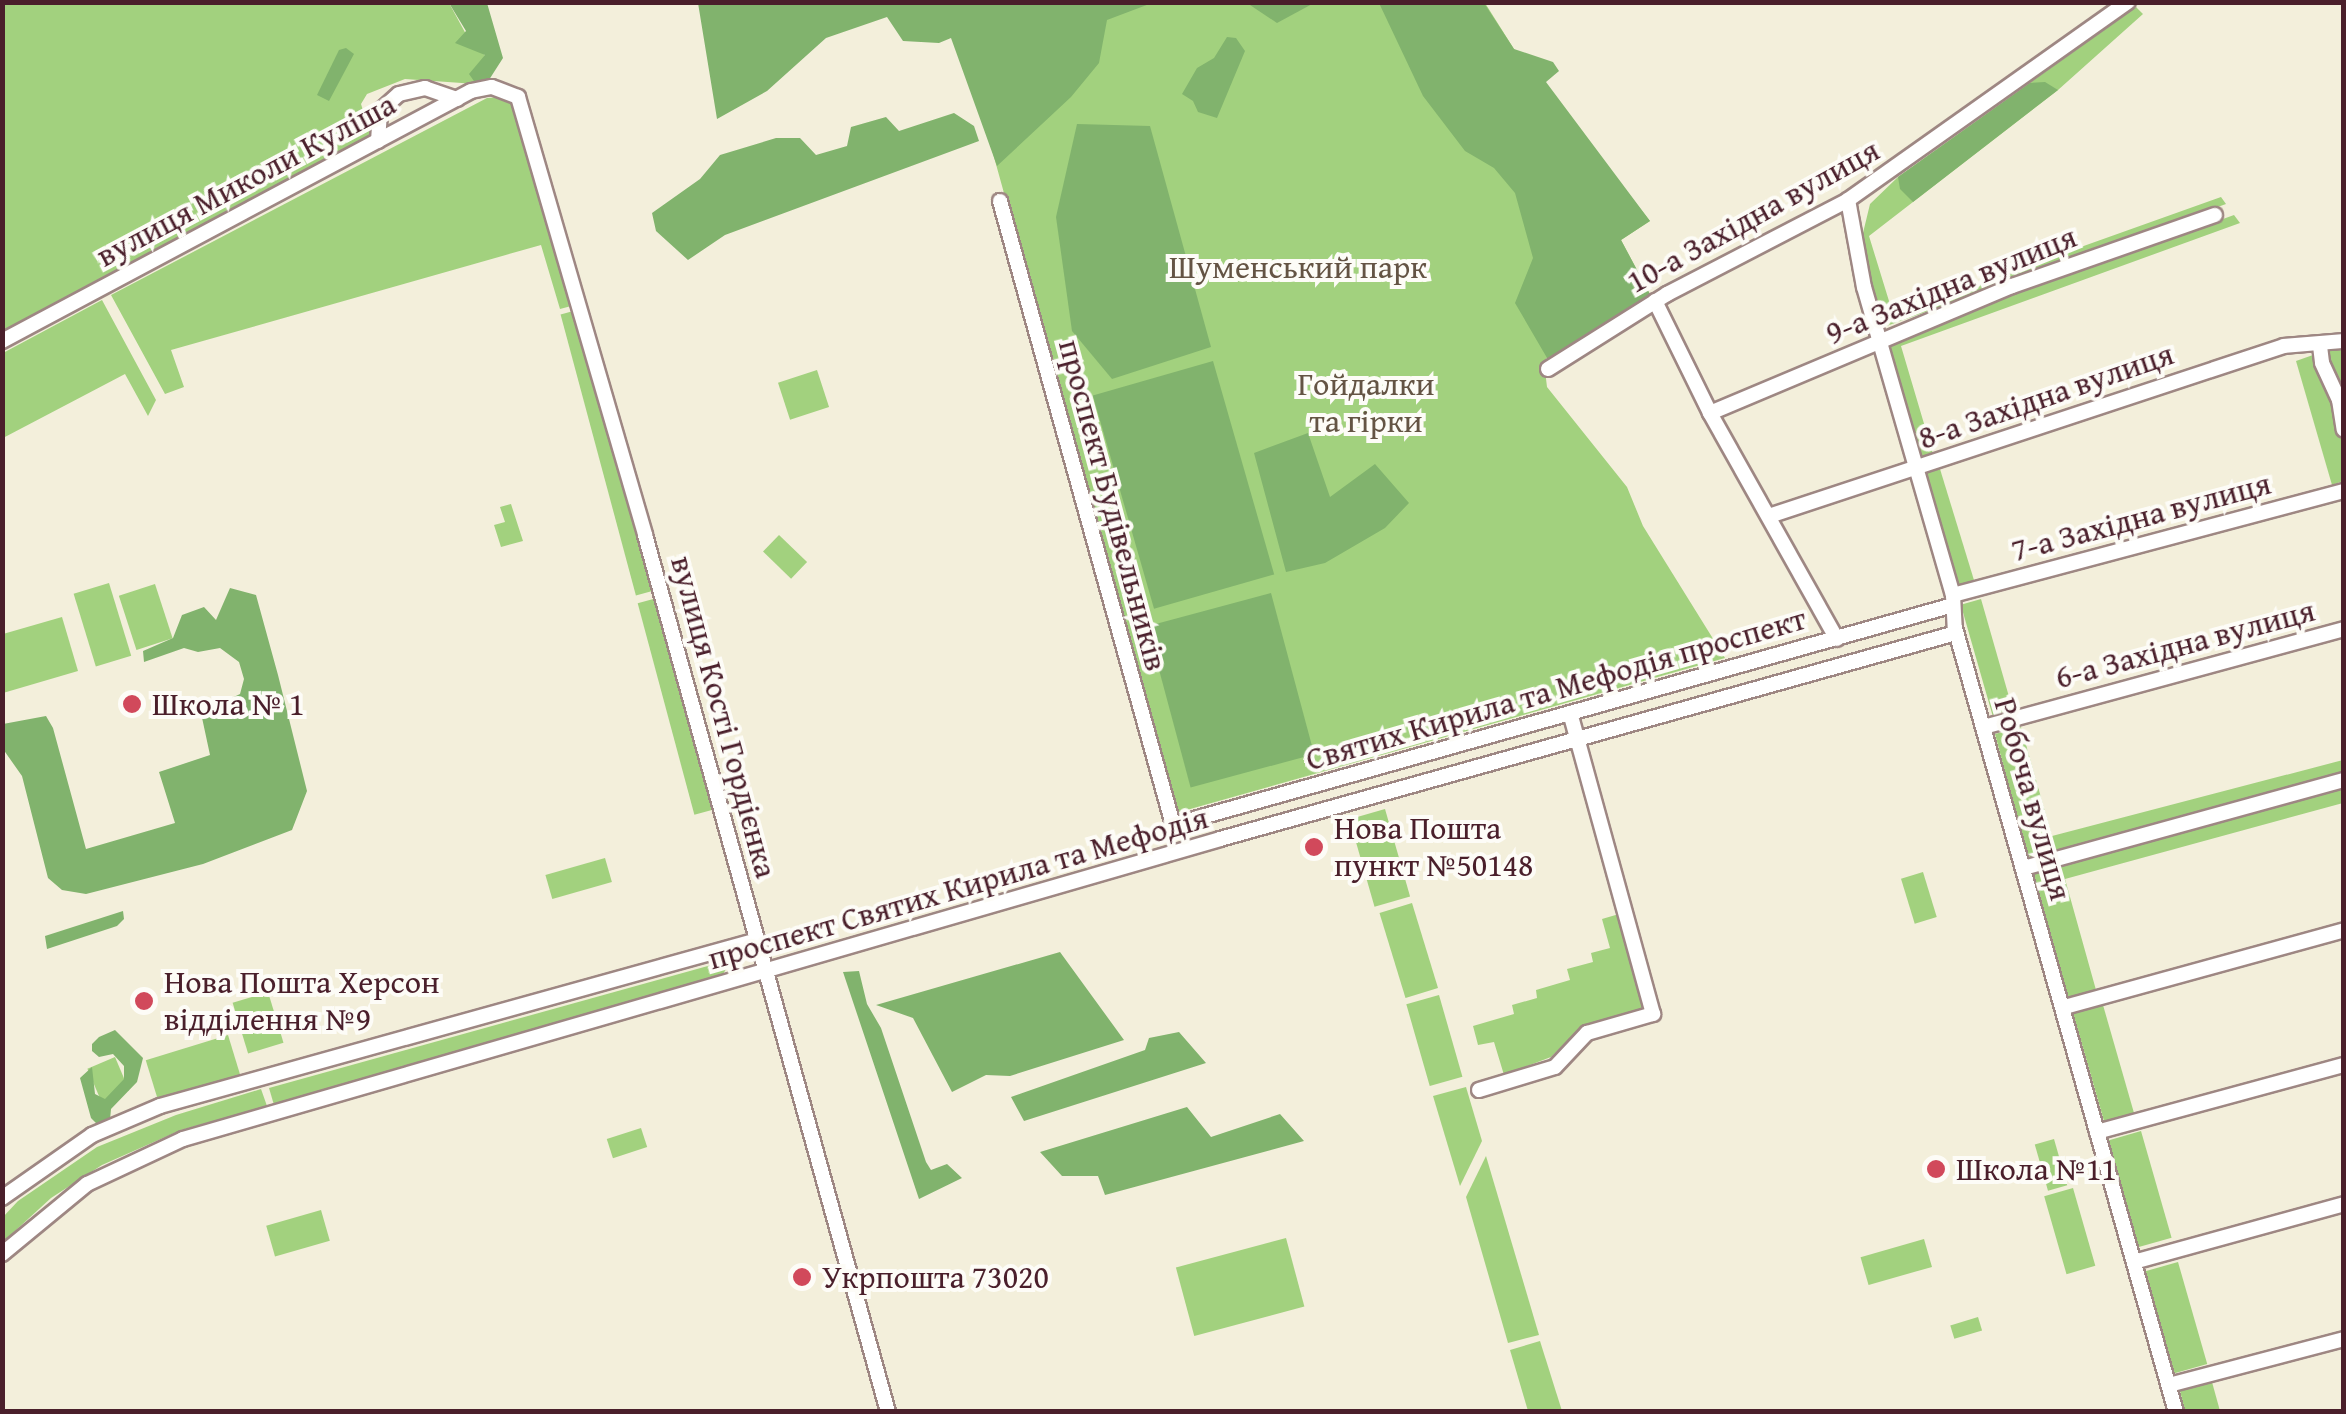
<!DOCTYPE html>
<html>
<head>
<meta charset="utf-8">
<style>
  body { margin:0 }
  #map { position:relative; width:2346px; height:1414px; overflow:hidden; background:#f3efdb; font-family:"Gentium Book Plus",serif }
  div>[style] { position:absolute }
  .green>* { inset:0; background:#a2d17e; transform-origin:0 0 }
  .forest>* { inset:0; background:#81b36d; transform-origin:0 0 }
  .roads { filter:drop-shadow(2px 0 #9e8783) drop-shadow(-2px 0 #9e8783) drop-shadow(0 2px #9e8783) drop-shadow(0 -2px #9e8783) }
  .minor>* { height:14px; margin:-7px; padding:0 7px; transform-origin:7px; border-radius:7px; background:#fff }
  .dots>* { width:28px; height:28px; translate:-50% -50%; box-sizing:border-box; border:5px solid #fdfcf7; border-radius:50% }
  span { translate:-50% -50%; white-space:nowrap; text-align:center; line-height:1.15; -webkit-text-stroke:8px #fdfcf7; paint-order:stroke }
  .street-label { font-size:32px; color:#4a1f2b }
  .park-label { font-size:32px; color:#645444 }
  .poi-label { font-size:32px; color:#4a1f2b }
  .left { translate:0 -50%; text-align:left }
  .frame { position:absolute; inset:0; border:5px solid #4a1f2b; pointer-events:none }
</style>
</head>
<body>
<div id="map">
  <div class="green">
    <i style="clip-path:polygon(2px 3px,449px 3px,473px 47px,485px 55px,476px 84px,405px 79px,367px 94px,361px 104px,371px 136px,3px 331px)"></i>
    <i style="clip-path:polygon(944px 3px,1485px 3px,1514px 49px,1650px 221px,1621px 240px,1652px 298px,1554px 348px,1544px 362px,1547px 387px,1627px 487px,1643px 526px,1725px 658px,1176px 813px,959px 31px)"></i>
    <i style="clip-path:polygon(2136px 7px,2143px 14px,2058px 90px,1869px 236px,1893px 314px,2221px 197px,2226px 204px,1881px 328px,1865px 273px,1863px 233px,1870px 204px,1898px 177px)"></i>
    <i style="clip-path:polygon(501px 97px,512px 101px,517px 112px,575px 305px,560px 309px,541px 245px,171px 350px,184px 387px,165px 394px,111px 295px,487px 98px)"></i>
    <i style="clip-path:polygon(2234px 215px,2240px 223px,1901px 346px,1933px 454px,1920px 458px,1889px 346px,1895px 338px)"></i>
    <i style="clip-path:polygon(102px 300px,156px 400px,148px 416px,125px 374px,3px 438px,3px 353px)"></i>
    <i style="left:577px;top:310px;width:291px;height:17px;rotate:75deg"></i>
    <i style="clip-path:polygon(2343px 346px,2343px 406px,2324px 351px)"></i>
    <i style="clip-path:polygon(2313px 355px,2336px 401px,2343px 447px,2343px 481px,2332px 485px,2296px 361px)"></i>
    <i style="left:817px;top:370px;width:39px;height:41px;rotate:72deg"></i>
    <i style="left:1940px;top:469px;width:119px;height:17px;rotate:73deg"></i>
    <i style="clip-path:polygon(511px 504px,523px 541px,501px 547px,494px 525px,505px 522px,500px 507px)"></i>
    <i style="left:779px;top:535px;width:39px;height:23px;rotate:44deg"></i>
    <i style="left:109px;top:583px;width:76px;height:37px;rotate:73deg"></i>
    <i style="left:155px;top:584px;width:57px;height:38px;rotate:72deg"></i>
    <i style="left:657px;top:598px;width:219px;height:20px;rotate:75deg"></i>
    <i style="left:1981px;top:599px;width:117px;height:21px;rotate:74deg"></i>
    <i style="clip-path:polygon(62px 617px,78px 671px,3px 693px,3px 634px)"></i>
    <i style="clip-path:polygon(2021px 727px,2052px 836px,2343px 760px,2343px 774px,2035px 860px,2027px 855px,1995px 734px)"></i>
    <i style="clip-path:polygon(2343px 789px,2343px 803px,2065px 879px,2096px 990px,2069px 997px,2064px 994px,2031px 879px,2034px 873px)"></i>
    <i style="left:1385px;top:809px;width:91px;height:37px;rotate:74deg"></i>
    <i style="left:605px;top:858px;width:25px;height:62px;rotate:74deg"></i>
    <i style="left:1923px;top:872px;width:47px;height:23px;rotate:73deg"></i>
    <i style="left:1412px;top:903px;width:89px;height:34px;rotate:73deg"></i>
    <i style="clip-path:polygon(1619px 914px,1645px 1010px,1580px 1028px,1551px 1057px,1504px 1075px,1494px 1042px,1478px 1045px,1473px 1026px,1514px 1014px,1512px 1005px,1537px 998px,1536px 990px,1570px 980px,1567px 969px,1593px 962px,1591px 953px,1610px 948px,1602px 919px)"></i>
    <i style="clip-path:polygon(715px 964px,726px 969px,721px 978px,274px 1105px,269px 1088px)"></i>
    <i style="left:268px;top:992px;width:53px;height:37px;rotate:73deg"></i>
    <i style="left:1439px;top:995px;width:85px;height:34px;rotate:74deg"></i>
    <i style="left:2103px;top:1005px;width:113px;height:31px;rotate:74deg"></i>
    <i style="left:228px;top:1035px;width:48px;height:86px;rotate:73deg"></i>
    <i style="left:115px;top:1057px;width:36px;height:30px;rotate:67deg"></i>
    <i style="clip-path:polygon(1466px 1087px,1482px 1141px,1460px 1186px,1433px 1096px)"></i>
    <i style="clip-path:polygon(261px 1089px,267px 1106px,181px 1130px,102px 1165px,51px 1198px,3px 1242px,3px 1217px,18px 1201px,97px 1147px,176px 1115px)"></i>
    <i style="left:641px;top:1128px;width:20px;height:36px;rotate:72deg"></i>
    <i style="left:2141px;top:1131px;width:111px;height:35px;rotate:74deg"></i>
    <i style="left:2054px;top:1139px;width:48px;height:20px;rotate:74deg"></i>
    <i style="clip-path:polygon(1486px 1156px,1539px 1335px,1508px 1343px,1466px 1197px)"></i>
    <i style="left:2073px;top:1188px;width:81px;height:30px;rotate:74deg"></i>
    <i style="left:321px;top:1210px;width:32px;height:57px;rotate:74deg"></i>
    <i style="left:1286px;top:1238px;width:71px;height:114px;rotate:75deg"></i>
    <i style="left:1924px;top:1239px;width:29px;height:66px;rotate:74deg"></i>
    <i style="left:2178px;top:1262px;width:106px;height:34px;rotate:74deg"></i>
    <i style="left:1978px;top:1317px;width:14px;height:29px;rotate:73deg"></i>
    <i style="clip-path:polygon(1540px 1341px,1562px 1411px,1528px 1411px,1510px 1350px)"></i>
    <i style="clip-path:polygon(2212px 1382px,2220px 1411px,2185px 1411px,2180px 1391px)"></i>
  </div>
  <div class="forest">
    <i style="clip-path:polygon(449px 3px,487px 3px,503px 58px,487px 83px,476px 84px,469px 74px,485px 55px,455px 43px,466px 31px)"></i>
    <i style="clip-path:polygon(698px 3px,698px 2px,1152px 3px,1107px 20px,1099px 63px,1071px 97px,997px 166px,951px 38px,939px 43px,903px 41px,887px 17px,826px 38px,767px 91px,717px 119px)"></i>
    <i style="clip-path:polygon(1247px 3px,1247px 2px,1314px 3px,1277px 23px)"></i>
    <i style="clip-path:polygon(1379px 3px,1484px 3px,1514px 49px,1553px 62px,1559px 71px,1546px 82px,1650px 221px,1621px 240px,1652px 298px,1550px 363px,1515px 303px,1533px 258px,1515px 193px,1494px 168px,1465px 151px,1423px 96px)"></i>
    <i style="clip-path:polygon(1227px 37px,1236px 38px,1245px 51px,1217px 118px,1198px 112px,1193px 101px,1182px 94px,1197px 68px,1214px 58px)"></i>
    <i style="clip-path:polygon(346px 48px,354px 54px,329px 101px,317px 95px,339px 50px)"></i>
    <i style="clip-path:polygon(2045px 82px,2058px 90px,1913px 202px,1900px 189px,1898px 177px,2030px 83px)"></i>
    <i style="clip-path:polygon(954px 113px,974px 126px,979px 141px,725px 235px,688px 260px,656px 231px,652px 213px,700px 179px,720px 155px,776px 138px,800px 138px,816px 155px,847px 146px,851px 127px,886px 117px,899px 131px)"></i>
    <i style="clip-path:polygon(1077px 124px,1150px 126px,1211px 347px,1112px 379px,1072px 331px,1056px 217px)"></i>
    <i style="left:1213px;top:361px;width:222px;height:125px;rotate:74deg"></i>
    <i style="clip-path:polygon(1308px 433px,1330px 497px,1375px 464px,1409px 503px,1385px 528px,1325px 563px,1286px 572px,1254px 453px)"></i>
    <i style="clip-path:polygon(230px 588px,256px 595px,278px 675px,307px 791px,292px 830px,203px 864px,86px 894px,62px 890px,48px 878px,22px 776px,3px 749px,3px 724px,46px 716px,53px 728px,86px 849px,175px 823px,159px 772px,210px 755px,201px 713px,240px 694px,244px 679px,239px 662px,220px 648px,198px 652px,184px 648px,144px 662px,143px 651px,173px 638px,182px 615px,204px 607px,216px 620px)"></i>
    <i style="left:1271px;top:593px;width:167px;height:128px;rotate:75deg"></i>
    <i style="clip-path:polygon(123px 911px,124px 919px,117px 926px,47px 949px,45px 936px)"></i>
    <i style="clip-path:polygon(1060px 952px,1124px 1040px,1010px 1076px,986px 1075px,952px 1092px,913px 1018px,876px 1005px)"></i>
    <i style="clip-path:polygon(859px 971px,867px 1004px,881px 1028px,926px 1162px,931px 1170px,947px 1164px,962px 1178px,919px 1199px,843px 972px)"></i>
    <i style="clip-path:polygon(115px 1030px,143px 1058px,137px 1082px,111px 1109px,110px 1120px,98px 1125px,91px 1118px,80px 1078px,92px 1067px,95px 1094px,105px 1099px,124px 1079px,124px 1066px,113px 1054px,99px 1057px,92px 1051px,92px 1044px,99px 1037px)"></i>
    <i style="clip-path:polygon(1179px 1032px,1206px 1063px,1024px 1121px,1011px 1097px,1145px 1050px,1149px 1038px)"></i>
    <i style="clip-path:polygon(1187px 1107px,1211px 1137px,1280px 1114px,1304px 1141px,1105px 1195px,1098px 1176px,1062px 1176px,1040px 1152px)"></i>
  </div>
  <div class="roads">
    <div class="minor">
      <i style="left:378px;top:141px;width:30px;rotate:-86deg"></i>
      <i style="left:380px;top:111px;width:25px;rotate:-42deg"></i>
      <i style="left:399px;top:94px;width:27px;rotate:-13deg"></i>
      <i style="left:425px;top:88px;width:34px;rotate:19deg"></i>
      <i style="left:1848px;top:200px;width:88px;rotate:79.6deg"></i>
      <i style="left:1864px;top:287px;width:321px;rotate:73.9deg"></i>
      <i style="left:1953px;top:595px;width:33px;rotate:87deg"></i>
      <i style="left:1955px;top:628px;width:815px;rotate:74.26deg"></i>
      <i style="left:1000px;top:201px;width:648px;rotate:74.5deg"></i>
      <i style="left:1173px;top:825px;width:810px;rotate:-15.75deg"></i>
      <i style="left:1655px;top:301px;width:125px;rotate:63.8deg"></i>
      <i style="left:1710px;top:413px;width:259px;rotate:60.7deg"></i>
      <i style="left:2px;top:341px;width:531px;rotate:-28.06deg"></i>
      <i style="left:471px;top:91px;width:21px;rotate:-11deg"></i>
      <i style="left:492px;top:87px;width:28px;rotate:21deg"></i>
      <i style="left:518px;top:97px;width:456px;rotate:73.8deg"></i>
      <i style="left:645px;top:535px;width:910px;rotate:74.51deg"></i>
      <i style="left:2320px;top:346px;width:17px;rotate:83deg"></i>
      <i style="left:2322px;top:363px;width:41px;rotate:65.3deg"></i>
      <i style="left:2339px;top:400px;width:30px;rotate:81deg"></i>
      <i style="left:1548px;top:369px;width:141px;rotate:-32.2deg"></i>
      <i style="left:1667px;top:294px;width:204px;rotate:-27.4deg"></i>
      <i style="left:1848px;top:200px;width:343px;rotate:-35.3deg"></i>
      <i style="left:1710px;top:413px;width:328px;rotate:-22.8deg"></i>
      <i style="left:2012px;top:286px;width:215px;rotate:-19.3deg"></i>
      <i style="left:1769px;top:516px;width:542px;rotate:-18.27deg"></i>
      <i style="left:2284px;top:346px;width:60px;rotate:-4.8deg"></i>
      <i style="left:1953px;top:595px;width:405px;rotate:-14.9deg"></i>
      <i style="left:1984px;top:727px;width:373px;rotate:-15.2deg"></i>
      <i style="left:2024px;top:868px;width:332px;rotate:-15.4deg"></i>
      <i style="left:2065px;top:1007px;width:289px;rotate:-15.4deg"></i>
      <i style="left:1479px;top:1090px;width:79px;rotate:-16.8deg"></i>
      <i style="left:1555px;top:1067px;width:47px;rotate:-46.7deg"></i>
      <i style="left:1587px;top:1033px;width:69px;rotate:-16.1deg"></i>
      <i style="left:1653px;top:1014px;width:312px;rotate:-105.4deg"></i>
      <i style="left:2097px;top:1132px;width:256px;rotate:-15.2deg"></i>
      <i style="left:2px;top:1198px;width:110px;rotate:-35deg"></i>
      <i style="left:92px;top:1135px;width:74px;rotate:-23.1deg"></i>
      <i style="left:160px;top:1106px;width:620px;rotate:-15.54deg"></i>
      <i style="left:2px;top:1254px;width:110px;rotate:-39.5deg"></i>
      <i style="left:87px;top:1184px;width:106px;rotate:-25.1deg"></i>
      <i style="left:183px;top:1139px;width:1080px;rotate:-16.13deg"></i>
      <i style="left:1220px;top:839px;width:764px;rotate:-15.64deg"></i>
      <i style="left:2134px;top:1262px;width:218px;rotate:-15.4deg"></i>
      <i style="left:2169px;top:1385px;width:181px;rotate:-14.7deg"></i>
    </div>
  </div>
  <div class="dots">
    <i style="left:132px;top:704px;background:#d1495b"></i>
    <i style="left:1314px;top:847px;background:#d1495b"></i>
    <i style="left:144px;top:1001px;background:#d1495b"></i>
    <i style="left:1936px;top:1169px;background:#d1495b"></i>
    <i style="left:802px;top:1277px;background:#d1495b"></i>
  </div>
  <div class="street-label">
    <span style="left:246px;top:180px;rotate:-28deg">вулиця Миколи Куліша</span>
    <span style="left:1753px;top:216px;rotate:-29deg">10-а Західна вулиця</span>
    <span style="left:1951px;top:285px;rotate:-22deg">9-а Західна вулиця</span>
    <span style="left:2046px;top:396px;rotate:-19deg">8-а Західна вулиця</span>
    <span style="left:1113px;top:505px;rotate:75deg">проспект Будівельників</span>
    <span style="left:2141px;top:517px;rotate:-15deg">7-а Західна вулиця</span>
    <span style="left:2185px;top:644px;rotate:-15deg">6-а Західна вулиця</span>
    <span style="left:1556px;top:689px;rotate:-16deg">Святих Кирила та Мефодія проспект</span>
    <span style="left:724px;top:717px;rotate:75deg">вулиця Кості Гордієнка</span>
    <span style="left:2033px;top:799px;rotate:74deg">Робоча вулиця</span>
    <span style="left:958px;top:888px;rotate:-16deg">проспект Святих Кирила та Мефодія</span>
  </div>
  <div class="park-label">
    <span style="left:1298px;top:267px">Шуменський парк</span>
    <span style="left:1366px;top:403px">Гойдалки<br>та гірки</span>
  </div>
  <div class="poi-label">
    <span class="left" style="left:152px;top:704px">Школа № 1</span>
    <span class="left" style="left:1334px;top:847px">Нова Пошта<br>пункт №50148</span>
    <span class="left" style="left:164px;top:1001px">Нова Пошта Херсон<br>відділення №9</span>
    <span class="left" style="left:1956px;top:1169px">Школа №11</span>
    <span class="left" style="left:822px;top:1277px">Укрпошта 73020</span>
  </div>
  <div class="frame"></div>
</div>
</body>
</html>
